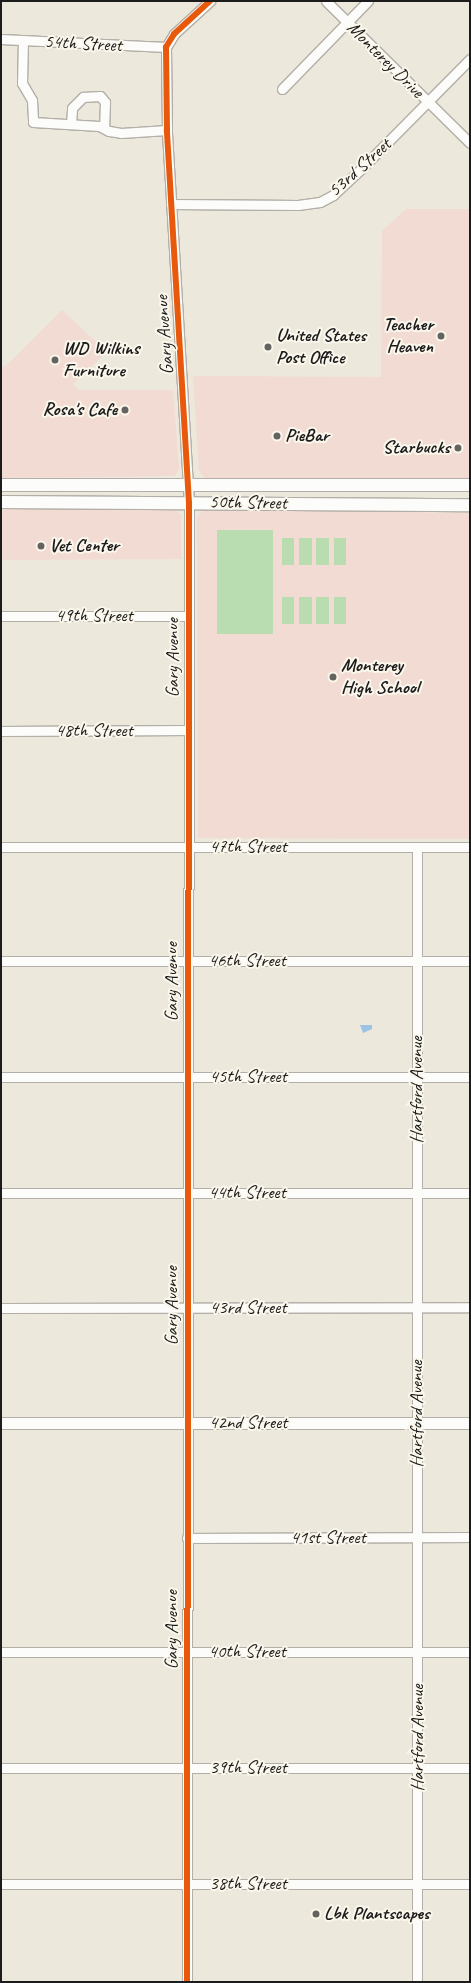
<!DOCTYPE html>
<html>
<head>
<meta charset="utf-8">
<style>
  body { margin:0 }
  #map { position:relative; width:471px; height:1983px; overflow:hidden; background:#ede8dc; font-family:Caveat,sans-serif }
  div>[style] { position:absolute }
  .built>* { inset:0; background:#f2dbd3 }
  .green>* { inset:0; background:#b9dcb0; transform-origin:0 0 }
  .water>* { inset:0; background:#9cc2e6 }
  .roads { filter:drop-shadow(1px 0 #b3afa8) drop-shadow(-1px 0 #b3afa8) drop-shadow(0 1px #b3afa8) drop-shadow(0 -1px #b3afa8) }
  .minor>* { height:9px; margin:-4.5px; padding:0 4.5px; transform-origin:4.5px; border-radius:4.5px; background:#fcfcfa }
  .tertiary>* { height:11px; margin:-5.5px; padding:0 5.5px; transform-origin:5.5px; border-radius:5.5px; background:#fcfcfa }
  .secondary>* { height:12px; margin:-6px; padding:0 6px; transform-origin:6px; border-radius:6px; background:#fcfcfa }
  .cycleway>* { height:6px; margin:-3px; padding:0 3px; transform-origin:3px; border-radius:3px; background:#e8590c }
  .dots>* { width:11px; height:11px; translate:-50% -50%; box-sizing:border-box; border:2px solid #fbf7ec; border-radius:50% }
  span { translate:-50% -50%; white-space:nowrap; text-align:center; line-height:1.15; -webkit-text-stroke:4px #fbf7ec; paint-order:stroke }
  .street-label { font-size:19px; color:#1c1c1c }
  .poi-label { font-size:19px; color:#1c1c1c; font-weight:700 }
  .right { translate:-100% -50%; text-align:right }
  .left { translate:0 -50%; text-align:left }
  .frame { position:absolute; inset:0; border:2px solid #1c1c1c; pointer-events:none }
</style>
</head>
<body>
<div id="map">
  <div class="built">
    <i style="clip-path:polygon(406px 209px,470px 209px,470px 479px,205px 478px,199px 471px,193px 376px,381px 377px,382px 231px)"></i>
    <i style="clip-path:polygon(62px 310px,107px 352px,73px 384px,78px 390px,173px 390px,179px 469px,175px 476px,1px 478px,1px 367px,6px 366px)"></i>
    <i style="clip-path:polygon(1px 509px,174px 509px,181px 515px,181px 559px,1px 560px)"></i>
    <i style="clip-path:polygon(204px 509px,470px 513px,470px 839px,198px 838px,197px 517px)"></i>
  </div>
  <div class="green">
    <i style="left:217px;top:530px;width:56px;height:104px"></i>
    <i style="left:282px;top:538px;width:12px;height:27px"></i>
    <i style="left:299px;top:538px;width:13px;height:27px"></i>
    <i style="left:316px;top:538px;width:13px;height:27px"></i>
    <i style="left:334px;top:538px;width:12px;height:27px"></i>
    <i style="left:282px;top:597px;width:12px;height:27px"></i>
    <i style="left:299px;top:597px;width:13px;height:27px"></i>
    <i style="left:316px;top:597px;width:13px;height:27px"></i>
    <i style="left:334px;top:597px;width:12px;height:27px"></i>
  </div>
  <div class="water">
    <i style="clip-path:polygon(360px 1025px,372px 1025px,372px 1029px,363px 1033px)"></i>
  </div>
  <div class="roads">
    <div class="minor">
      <i style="left:326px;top:1px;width:202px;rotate:44.6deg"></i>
      <i style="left:1px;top:39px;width:165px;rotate:2.8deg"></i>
      <i style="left:23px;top:40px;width:43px;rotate:91.3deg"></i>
      <i style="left:22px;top:83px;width:20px;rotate:60deg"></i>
      <i style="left:32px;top:100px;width:22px;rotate:87deg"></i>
      <i style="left:33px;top:122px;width:66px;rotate:3.5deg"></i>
      <i style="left:99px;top:126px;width:11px;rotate:27deg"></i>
      <i style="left:109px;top:131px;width:12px;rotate:9deg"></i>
      <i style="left:121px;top:133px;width:46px;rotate:-3.7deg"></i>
      <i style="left:282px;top:89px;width:123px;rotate:-45.7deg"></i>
      <i style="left:71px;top:124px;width:16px;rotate:-86deg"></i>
      <i style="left:72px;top:108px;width:16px;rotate:-45deg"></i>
      <i style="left:83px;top:97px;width:17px;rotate:-3deg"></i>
      <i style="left:100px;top:96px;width:8px;rotate:50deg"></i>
      <i style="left:105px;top:102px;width:26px;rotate:92deg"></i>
      <i style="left:171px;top:204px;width:127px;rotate:0.5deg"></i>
      <i style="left:298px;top:205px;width:22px;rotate:-8deg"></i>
      <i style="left:320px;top:202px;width:15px;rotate:-28deg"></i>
      <i style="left:333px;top:195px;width:40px;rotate:-43deg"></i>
      <i style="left:362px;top:168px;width:153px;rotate:-45.3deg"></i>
      <i style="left:1px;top:616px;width:187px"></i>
      <i style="left:1px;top:731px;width:186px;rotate:-0.3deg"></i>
      <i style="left:1px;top:847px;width:469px"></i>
      <i style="left:417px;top:847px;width:1135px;rotate:90deg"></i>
      <i style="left:1px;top:961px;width:469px"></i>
      <i style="left:1px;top:1077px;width:469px"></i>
      <i style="left:1px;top:1193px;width:469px"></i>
      <i style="left:1px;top:1308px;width:469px;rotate:-0.1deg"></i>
      <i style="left:187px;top:1538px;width:283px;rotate:-0.2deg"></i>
      <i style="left:1px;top:1652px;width:469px"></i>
      <i style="left:1px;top:1768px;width:469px"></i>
      <i style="left:1px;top:1884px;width:469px"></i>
      <i style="left:187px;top:1982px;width:1479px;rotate:-89.92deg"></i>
      <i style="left:189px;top:503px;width:374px;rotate:-93.4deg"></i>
      <i style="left:167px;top:130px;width:83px;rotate:-90.7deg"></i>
      <i style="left:166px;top:47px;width:15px;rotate:-58deg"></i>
      <i style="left:174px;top:34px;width:49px;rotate:-42.5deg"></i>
    </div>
    <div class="tertiary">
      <i style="left:1px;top:1423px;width:469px"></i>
    </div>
    <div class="secondary">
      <i style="left:1px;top:485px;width:469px"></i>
      <i style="left:1px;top:502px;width:469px;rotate:0.4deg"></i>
    </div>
  </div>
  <div class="cycleway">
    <i style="left:187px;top:1982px;width:1479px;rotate:-89.92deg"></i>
    <i style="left:189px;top:503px;width:374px;rotate:-93.4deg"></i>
    <i style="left:167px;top:130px;width:83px;rotate:-90.7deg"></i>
    <i style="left:166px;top:47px;width:15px;rotate:-58deg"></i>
    <i style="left:174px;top:34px;width:49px;rotate:-42.5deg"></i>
  </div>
  <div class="dots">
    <i style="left:441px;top:336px;background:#65635f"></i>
    <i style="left:268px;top:347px;background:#65635f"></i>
    <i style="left:55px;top:360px;background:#65635f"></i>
    <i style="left:125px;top:410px;background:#65635f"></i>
    <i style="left:277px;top:436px;background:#65635f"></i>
    <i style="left:458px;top:448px;background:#65635f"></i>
    <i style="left:41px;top:546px;background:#65635f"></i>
    <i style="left:333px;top:677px;background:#65635f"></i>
    <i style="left:316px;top:1914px;background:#65635f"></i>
  </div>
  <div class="street-label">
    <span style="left:83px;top:44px;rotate:3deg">54th Street</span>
    <span style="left:385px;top:60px;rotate:45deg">Monterey Drive</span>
    <span style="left:360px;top:168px;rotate:-42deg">53rd Street</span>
    <span style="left:165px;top:335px;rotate:-94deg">Gary Avenue</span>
    <span style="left:248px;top:503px;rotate:1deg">50th Street</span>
    <span style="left:94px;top:616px">49th Street</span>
    <span style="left:173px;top:658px;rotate:-90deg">Gary Avenue</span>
    <span style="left:94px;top:731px">48th Street</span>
    <span style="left:248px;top:847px">47th Street</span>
    <span style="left:247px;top:961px">46th Street</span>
    <span style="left:172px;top:982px;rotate:-90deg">Gary Avenue</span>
    <span style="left:248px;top:1077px">45th Street</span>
    <span style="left:417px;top:1090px;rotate:-90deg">Hartford Avenue</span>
    <span style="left:247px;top:1193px">44th Street</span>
    <span style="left:172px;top:1306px;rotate:-90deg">Gary Avenue</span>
    <span style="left:248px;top:1308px">43rd Street</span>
    <span style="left:417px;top:1414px;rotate:-90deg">Hartford Avenue</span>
    <span style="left:248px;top:1423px">42nd Street</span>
    <span style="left:328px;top:1538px">41st Street</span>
    <span style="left:172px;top:1630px;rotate:-90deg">Gary Avenue</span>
    <span style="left:247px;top:1652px">40th Street</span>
    <span style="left:418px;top:1738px;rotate:-90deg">Hartford Avenue</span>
    <span style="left:248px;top:1768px">39th Street</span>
    <span style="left:248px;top:1884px">38th Street</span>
  </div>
  <div class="poi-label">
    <span class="right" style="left:433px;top:336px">Teacher<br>Heaven</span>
    <span class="left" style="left:276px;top:347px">United States<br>Post Office</span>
    <span class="left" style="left:63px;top:360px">WD Wilkins<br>Furniture</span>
    <span class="right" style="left:117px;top:410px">Rosa's Cafe</span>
    <span class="left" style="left:285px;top:436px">PieBar</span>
    <span class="right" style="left:450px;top:448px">Starbucks</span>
    <span class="left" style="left:49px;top:546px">Vet Center</span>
    <span class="left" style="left:341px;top:677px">Monterey<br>High School</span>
    <span class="left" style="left:324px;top:1914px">Lbk Plantscapes</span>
  </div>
  <div class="frame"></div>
</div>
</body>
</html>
